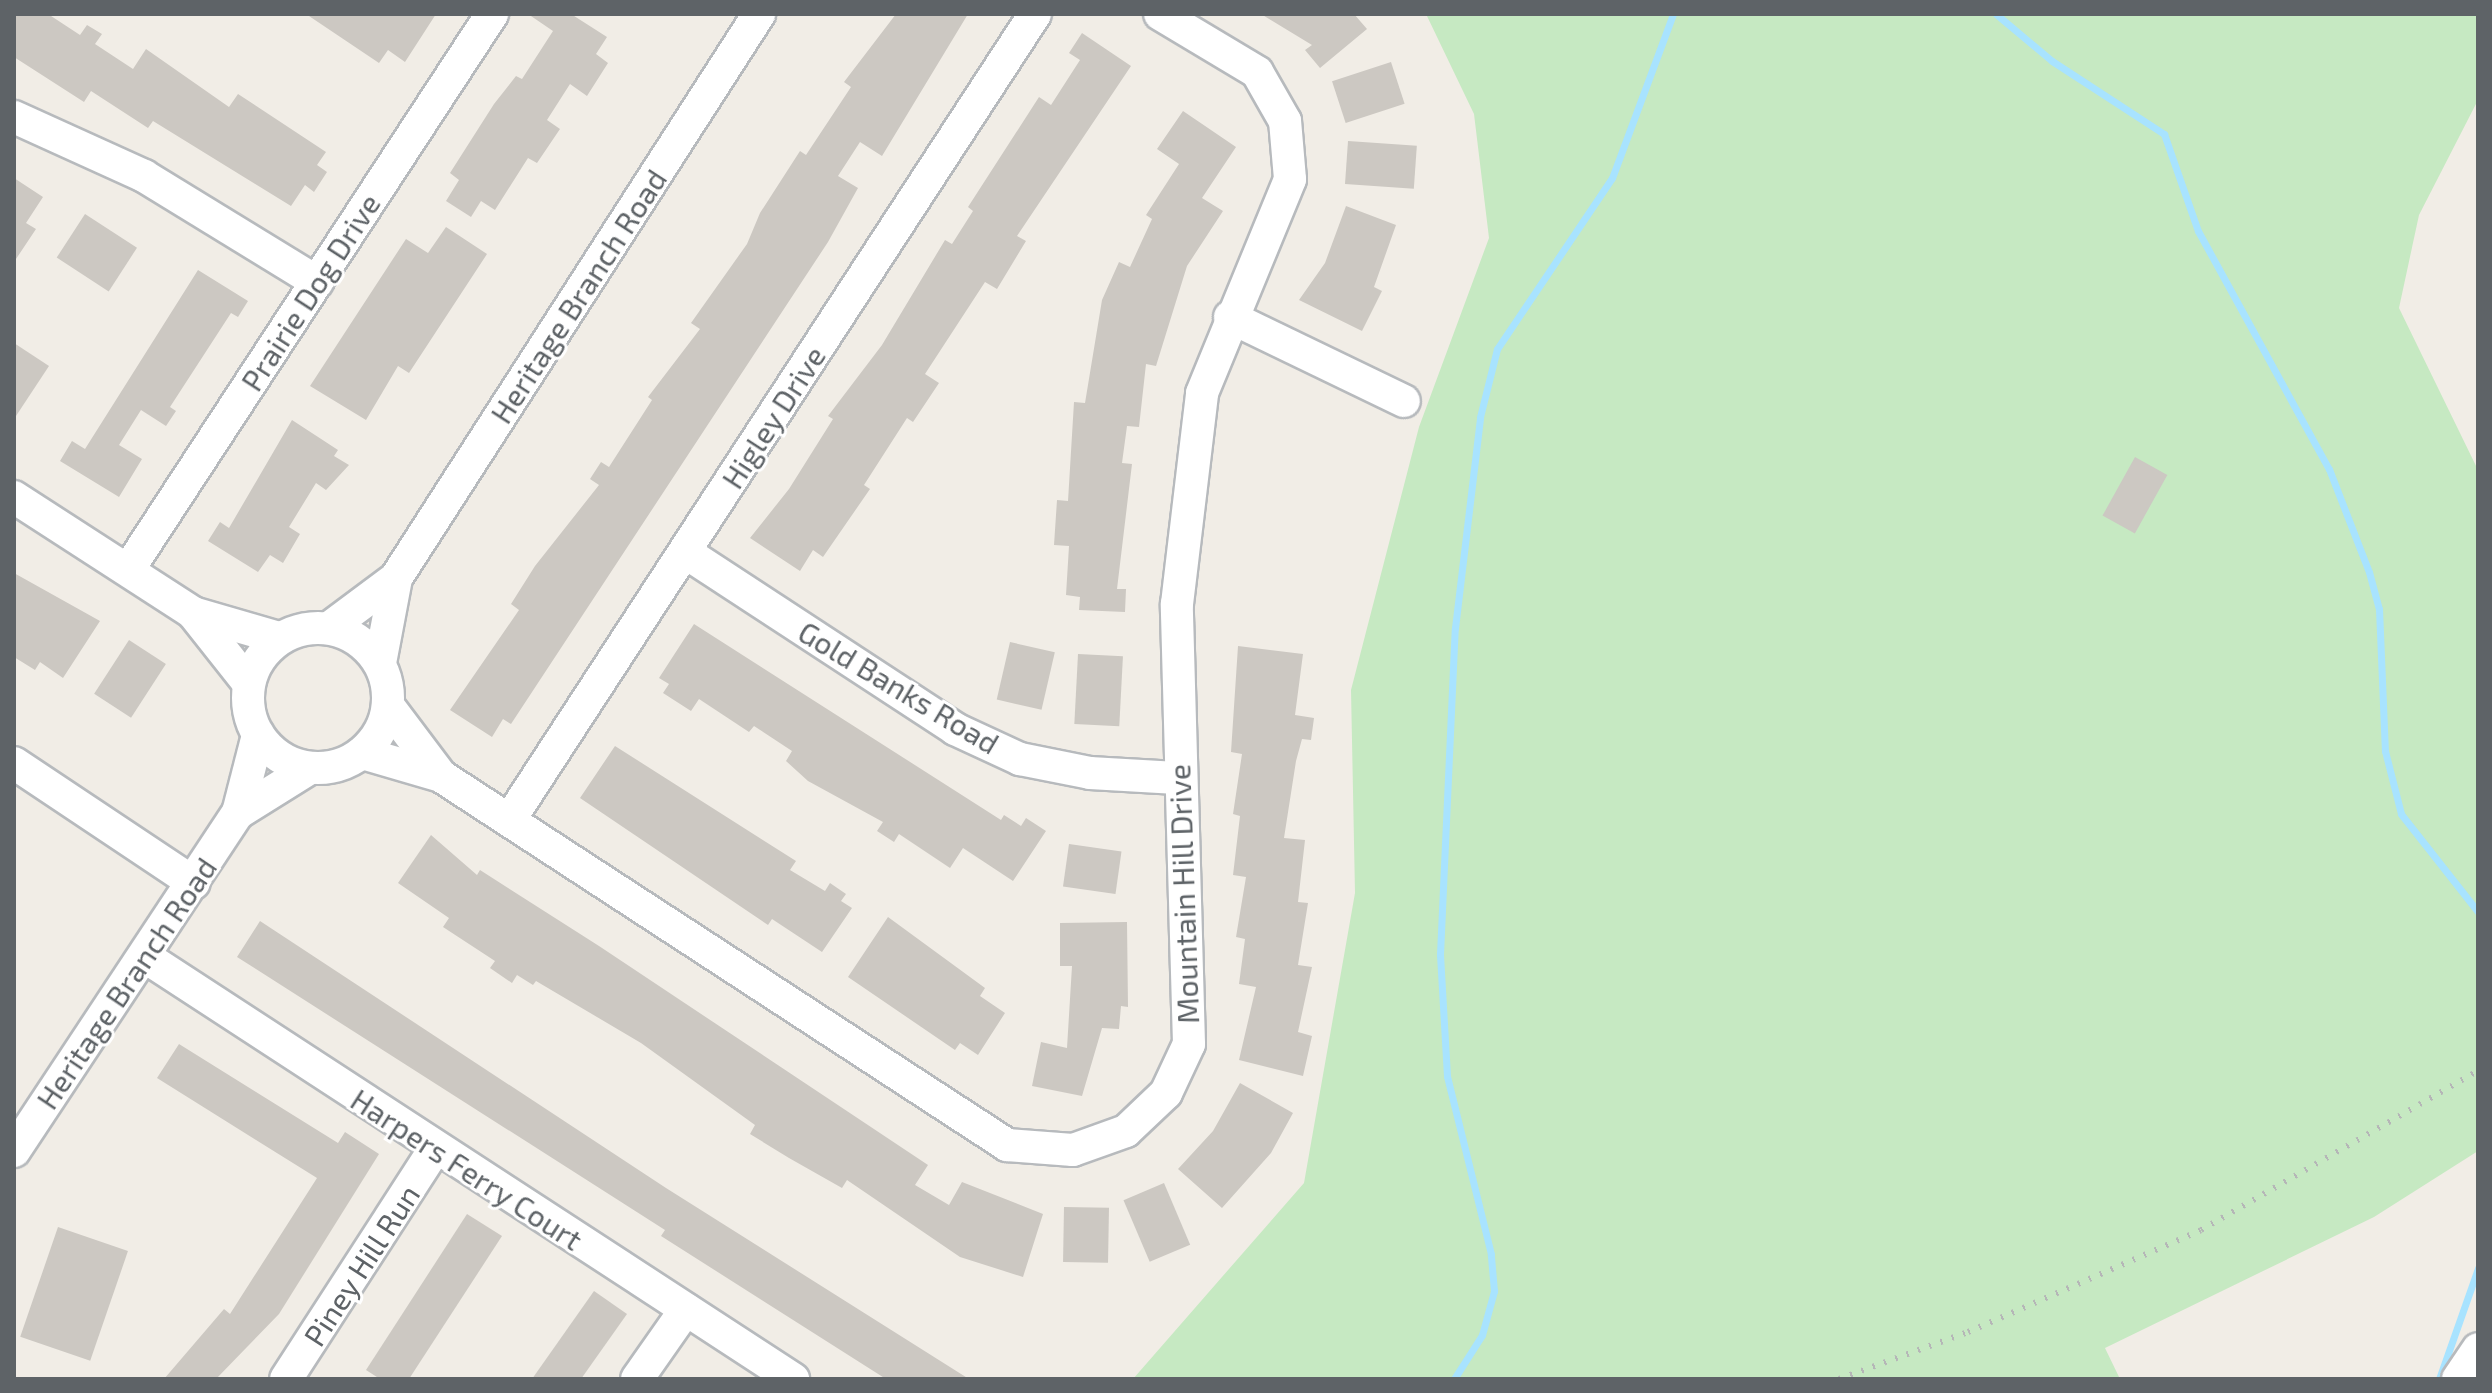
<!DOCTYPE html>
<html>
<head>
<meta charset="utf-8">
<style>
  body { margin:0 }
  #map { position:relative; width:2492px; height:1393px; overflow:hidden; background:#f1ede6; font-family:"Exo 2",sans-serif }
  div>[style] { position:absolute }
  .green>* { inset:0; background:#c6e9c2 }
  .stream>* { height:7px; margin:-3.5px; padding:0 3.5px; transform-origin:3.5px; border-radius:3.5px; background:#a8e3ff }
  .building>* { inset:0; background:#ccc8c2; transform-origin:0 0 }
  .roads { filter:drop-shadow(2px 0 #b7babd) drop-shadow(-2px 0 #b7babd) drop-shadow(0 2px #b7babd) drop-shadow(0 -2px #b7babd) }
  .minor>* { height:32px; margin:-16px; padding:0 16px; transform-origin:16px; border-radius:16px; background:#fff }
  .minor>.ring { margin:-16px; padding:0; box-sizing:content-box; background:none; border:32px solid #fff; border-radius:50% }
  .rail>* { height:6px; margin-top:-3px; transform-origin:0; background:repeating-linear-gradient(90deg,#b5b6b7 0 2px,transparent 0 12px) }
  span { translate:-50% -50%; white-space:nowrap; text-align:center; line-height:1.15; -webkit-text-stroke:6px #fff; paint-order:stroke }
  .street-label { font-size:30px; color:#5e6367 }
  .frame { position:absolute; inset:0; border:16px solid #5e6367; pointer-events:none }
</style>
</head>
<body>
<div id="map">
  <div class="green">
    <i style="clip-path:polygon(1426px 14px,2478px 14px,2478px 100px,2419px 215px,2399px 308px,2478px 470px,2478px 1151px,2374px 1217px,2105px 1348px,2120px 1379px,1133px 1379px,1304px 1183px,1355px 893px,1351px 690px,1419px 427px,1489px 238px,1474px 114px)"></i>
  </div>
  <div class="stream">
    <i style="left:1996px;top:14px;width:73px;rotate:40deg"></i>
    <i style="left:2052px;top:61px;width:134px;rotate:33.1deg"></i>
    <i style="left:2164px;top:134px;width:103px;rotate:70.7deg"></i>
    <i style="left:2198px;top:231px;width:272px;rotate:61.2deg"></i>
    <i style="left:2329px;top:469px;width:110px;rotate:68.8deg"></i>
    <i style="left:2369px;top:572px;width:38px;rotate:75deg"></i>
    <i style="left:2379px;top:609px;width:142px;rotate:87.6deg"></i>
    <i style="left:2385px;top:751px;width:65px;rotate:75.7deg"></i>
    <i style="left:2401px;top:814px;width:125px;rotate:51.8deg"></i>
    <i style="left:1454px;top:1379px;width:52px;rotate:-57.5deg"></i>
    <i style="left:1482px;top:1335px;width:46px;rotate:-74.7deg"></i>
    <i style="left:1494px;top:1291px;width:37px;rotate:-95deg"></i>
    <i style="left:1491px;top:1254px;width:183px;rotate:-103.9deg"></i>
    <i style="left:1447px;top:1076px;width:122px;rotate:-93.3deg"></i>
    <i style="left:1440px;top:954px;width:326px;rotate:-87.4deg"></i>
    <i style="left:1455px;top:628px;width:212px;rotate:-83.2deg"></i>
    <i style="left:1480px;top:417px;width:70px;rotate:-76deg"></i>
    <i style="left:1497px;top:349px;width:206px;rotate:-56.1deg"></i>
    <i style="left:1612px;top:178px;width:175px;rotate:-69.6deg"></i>
    <i style="left:2439px;top:1379px;width:118px;rotate:-70.6deg"></i>
  </div>
  <div class="building">
    <i style="clip-path:polygon(14px 14px,48px 14px,80px 35px,87px 25px,102px 34px,95px 44px,133px 69px,146px 49px,229px 107px,238px 94px,326px 152px,317px 165px,327px 172px,314px 192px,305px 185px,291px 206px,153px 121px,148px 128px,91px 91px,84px 102px,14px 57px)"></i>
    <i style="clip-path:polygon(306px 14px,436px 14px,405px 62px,388px 50px,379px 63px)"></i>
    <i style="clip-path:polygon(528px 14px,571px 14px,607px 37px,596px 54px,608px 63px,587px 96px,570px 84px,547px 120px,560px 129px,537px 163px,528px 158px,495px 210px,481px 201px,471px 217px,446px 201px,459px 180px,450px 173px,494px 104px,516px 76px,522px 79px,553px 31px)"></i>
    <i style="clip-path:polygon(896px 14px,968px 14px,882px 156px,860px 142px,838px 176px,858px 188px,828px 242px,511px 724px,503px 719px,492px 737px,450px 710px,519px 610px,511px 604px,535px 566px,599px 485px,590px 479px,601px 462px,609px 467px,652px 400px,648px 397px,700px 329px,691px 323px,747px 244px,760px 213px,800px 151px,806px 155px,851px 87px,844px 82px)"></i>
    <i style="clip-path:polygon(1261px 14px,1354px 14px,1367px 29px,1320px 68px,1305px 50px,1312px 45px)"></i>
    <i style="clip-path:polygon(1082px 33px,1131px 66px,1017px 236px,1026px 241px,997px 289px,985px 282px,925px 374px,939px 383px,913px 422px,907px 418px,864px 485px,870px 489px,823px 557px,813px 550px,800px 571px,750px 538px,789px 489px,833px 419px,828px 416px,882px 345px,945px 240px,952px 244px,973px 211px,968px 207px,1039px 97px,1051px 105px,1080px 60px,1069px 53px)"></i>
    <i style="left:1391px;top:62px;width:44px;height:62px;rotate:72deg"></i>
    <i style="clip-path:polygon(1183px 111px,1236px 147px,1202px 198px,1223px 211px,1187px 266px,1156px 366px,1146px 364px,1139px 427px,1127px 426px,1122px 463px,1132px 464px,1117px 589px,1126px 589px,1125px 612px,1079px 610px,1080px 597px,1066px 595px,1069px 546px,1054px 545px,1057px 500px,1068px 501px,1074px 402px,1085px 403px,1102px 300px,1119px 262px,1130px 267px,1152px 219px,1146px 215px,1179px 164px,1157px 149px)"></i>
    <i style="left:1348px;top:141px;width:69px;height:43px;rotate:4deg"></i>
    <i style="clip-path:polygon(14px 178px,43px 197px,26px 223px,36px 229px,14px 262px)"></i>
    <i style="clip-path:polygon(1346px 206px,1396px 225px,1374px 287px,1382px 291px,1362px 331px,1299px 300px,1325px 263px)"></i>
    <i style="left:85px;top:214px;width:62px;height:52px;rotate:33deg"></i>
    <i style="clip-path:polygon(446px 227px,487px 254px,409px 373px,398px 366px,366px 420px,310px 386px,406px 239px,428px 253px)"></i>
    <i style="clip-path:polygon(198px 270px,248px 301px,238px 317px,231px 313px,170px 407px,176px 411px,166px 426px,141px 410px,119px 445px,142px 459px,119px 497px,60px 461px,72px 441px,85px 449px)"></i>
    <i style="clip-path:polygon(14px 343px,49px 366px,14px 419px)"></i>
    <i style="clip-path:polygon(292px 420px,338px 450px,334px 456px,349px 465px,326px 490px,316px 483px,289px 527px,300px 534px,283px 563px,270px 555px,258px 572px,208px 541px,220px 522px,229px 528px)"></i>
    <i style="left:2135px;top:457px;width:37px;height:67px;rotate:29deg"></i>
    <i style="clip-path:polygon(14px 573px,100px 621px,63px 678px,40px 662px,35px 670px,14px 657px)"></i>
    <i style="clip-path:polygon(694px 624px,1001px 820px,1004px 815px,1021px 826px,1026px 818px,1046px 831px,1013px 881px,963px 848px,950px 868px,899px 834px,894px 842px,877px 831px,883px 822px,808px 781px,786px 761px,792px 751px,754px 726px,749px 732px,699px 699px,691px 711px,663px 693px,669px 684px,659px 678px)"></i>
    <i style="left:129px;top:640px;width:44px;height:64px;rotate:33deg"></i>
    <i style="left:1010px;top:642px;width:46px;height:59px;rotate:13deg"></i>
    <i style="clip-path:polygon(1238px 646px,1303px 654px,1295px 715px,1314px 718px,1311px 740px,1302px 739px,1296px 761px,1284px 838px,1305px 840px,1298px 902px,1308px 903px,1298px 965px,1312px 967px,1298px 1032px,1312px 1036px,1303px 1076px,1239px 1060px,1256px 987px,1239px 984px,1245px 939px,1236px 937px,1246px 877px,1233px 875px,1240px 816px,1233px 814px,1242px 754px,1231px 752px)"></i>
    <i style="left:1078px;top:654px;width:45px;height:70px;rotate:3deg"></i>
    <i style="clip-path:polygon(615px 746px,796px 861px,790px 870px,825px 891px,830px 883px,846px 894px,841px 901px,852px 908px,822px 952px,772px 919px,768px 925px,580px 798px)"></i>
    <i style="clip-path:polygon(431px 835px,477px 875px,480px 870px,599px 946px,928px 1165px,915px 1185px,949px 1205px,962px 1182px,1043px 1214px,1023px 1277px,960px 1257px,847px 1180px,842px 1188px,789px 1158px,750px 1134px,755px 1125px,641px 1043px,536px 981px,533px 985px,517px 975px,512px 983px,490px 968px,495px 961px,443px 927px,449px 918px,398px 883px)"></i>
    <i style="left:1069px;top:844px;width:53px;height:43px;rotate:8deg"></i>
    <i style="clip-path:polygon(888px 917px,985px 988px,980px 996px,1005px 1013px,978px 1055px,960px 1043px,955px 1050px,848px 977px)"></i>
    <i style="clip-path:polygon(260px 921px,666px 1188px,969px 1379px,886px 1379px,661px 1236px,665px 1230px,237px 957px)"></i>
    <i style="clip-path:polygon(1127px 922px,1128px 1007px,1121px 1006px,1119px 1029px,1102px 1028px,1082px 1096px,1032px 1086px,1041px 1042px,1067px 1048px,1072px 966px,1060px 966px,1060px 923px)"></i>
    <i style="clip-path:polygon(179px 1044px,338px 1143px,345px 1132px,379px 1154px,279px 1314px,216px 1379px,164px 1379px,224px 1309px,230px 1314px,317px 1178px,157px 1078px)"></i>
    <i style="clip-path:polygon(1240px 1083px,1293px 1113px,1271px 1153px,1222px 1208px,1178px 1169px,1213px 1131px)"></i>
    <i style="left:1164px;top:1183px;width:67px;height:44px;rotate:67deg"></i>
    <i style="left:1064px;top:1207px;width:45px;height:55px;rotate:1deg"></i>
    <i style="clip-path:polygon(467px 1214px,502px 1236px,409px 1379px,380px 1379px,366px 1370px)"></i>
    <i style="left:58px;top:1227px;width:74px;height:116px;rotate:19deg"></i>
    <i style="clip-path:polygon(594px 1291px,627px 1314px,581px 1379px,532px 1379px)"></i>
  </div>
  <div class="roads">
    <div class="minor">
      <i style="left:14px;top:117px;width:143px;rotate:24.4deg"></i>
      <i style="left:144px;top:176px;width:203px;rotate:31.5deg"></i>
      <i style="left:1230px;top:317px;width:193px;rotate:25.8deg"></i>
      <i style="left:14px;top:497px;width:213px;rotate:32.9deg"></i>
      <i style="left:193px;top:613px;width:90px;rotate:16.2deg"></i>
      <i style="left:685px;top:552px;width:323px;rotate:33.2deg"></i>
      <i style="left:955px;top:729px;width:72px;rotate:24.8deg"></i>
      <i style="left:1020px;top:759px;width:71px;rotate:11.3deg"></i>
      <i style="left:1090px;top:773px;width:87px;rotate:3.3deg"></i>
      <i style="left:128px;top:570px;width:665px;rotate:-56.79deg"></i>
      <i style="left:193px;top:613px;width:90px;rotate:51.7deg"></i>
      <i class="ring" style="left:248px;top:628px;width:108px;height:108px"></i>
      <i style="left:329px;top:628px;width:84px;rotate:-36.7deg"></i>
      <i style="left:380px;top:663px;width:86px;rotate:-79.3deg"></i>
      <i style="left:396px;top:578px;width:671px;rotate:-57.23deg"></i>
      <i style="left:389px;top:707px;width:86px;rotate:53deg"></i>
      <i style="left:362px;top:753px;width:82px;rotate:16.2deg"></i>
      <i style="left:441px;top:776px;width:676px;rotate:33.1deg"></i>
      <i style="left:1007px;top:1145px;width:66px;rotate:4.3deg"></i>
      <i style="left:1073px;top:1150px;width:56px;rotate:-19.7deg"></i>
      <i style="left:1126px;top:1131px;width:55px;rotate:-43.5deg"></i>
      <i style="left:1166px;top:1093px;width:54px;rotate:-64.9deg"></i>
      <i style="left:1189px;top:1044px;width:440px;rotate:-91.6deg"></i>
      <i style="left:1177px;top:604px;width:212px;rotate:-83.2deg"></i>
      <i style="left:1202px;top:393px;width:231px;rotate:-67.6deg"></i>
      <i style="left:1290px;top:179px;width:58px;rotate:-94.9deg"></i>
      <i style="left:1285px;top:121px;width:56px;rotate:-119.7deg"></i>
      <i style="left:1257px;top:72px;width:113px;rotate:-149.1deg"></i>
      <i style="left:14px;top:763px;width:216px;rotate:33.7deg"></i>
      <i style="left:238px;top:813px;width:85px;rotate:-32deg"></i>
      <i style="left:510px;top:819px;width:961px;rotate:-56.89deg"></i>
      <i style="left:144px;top:956px;width:775px;rotate:33.1deg"></i>
      <i style="left:14px;top:1151px;width:405px;rotate:-56.5deg"></i>
      <i style="left:238px;top:813px;width:81px;rotate:-75.6deg"></i>
      <i style="left:286px;top:1379px;width:273px;rotate:-57.1deg"></i>
      <i style="left:637px;top:1379px;width:85px;rotate:-55deg"></i>
      <i style="left:2458px;top:1379px;width:36px;rotate:-56deg"></i>
    </div>
  </div>
  <div class="rail">
    <i style="left:1839px;top:1379px;width:137px;rotate:-20deg"></i>
    <i style="left:1968px;top:1332px;width:254px;rotate:-23.6deg"></i>
    <i style="left:2201px;top:1230px;width:319px;rotate:-29.9deg"></i>
  </div>
  <div class="street-label">
    <span style="left:310px;top:292px;rotate:-57deg">Prairie Dog Drive</span>
    <span style="left:578px;top:296px;rotate:-57deg">Heritage Branch Road</span>
    <span style="left:773px;top:417px;rotate:-57deg">Higley Drive</span>
    <span style="left:899px;top:687px;rotate:31deg">Gold Banks Road</span>
    <span style="left:1183px;top:894px;rotate:-92deg">Mountain Hill Drive</span>
    <span style="left:126px;top:983px;rotate:-56deg">Heritage Branch Road</span>
    <span style="left:467px;top:1169px;rotate:33deg">Harpers Ferry Court</span>
    <span style="left:361px;top:1265px;rotate:-57deg">Piney Hill Run</span>
  </div>
  <div class="frame"></div>
</div>
</body>
</html>
